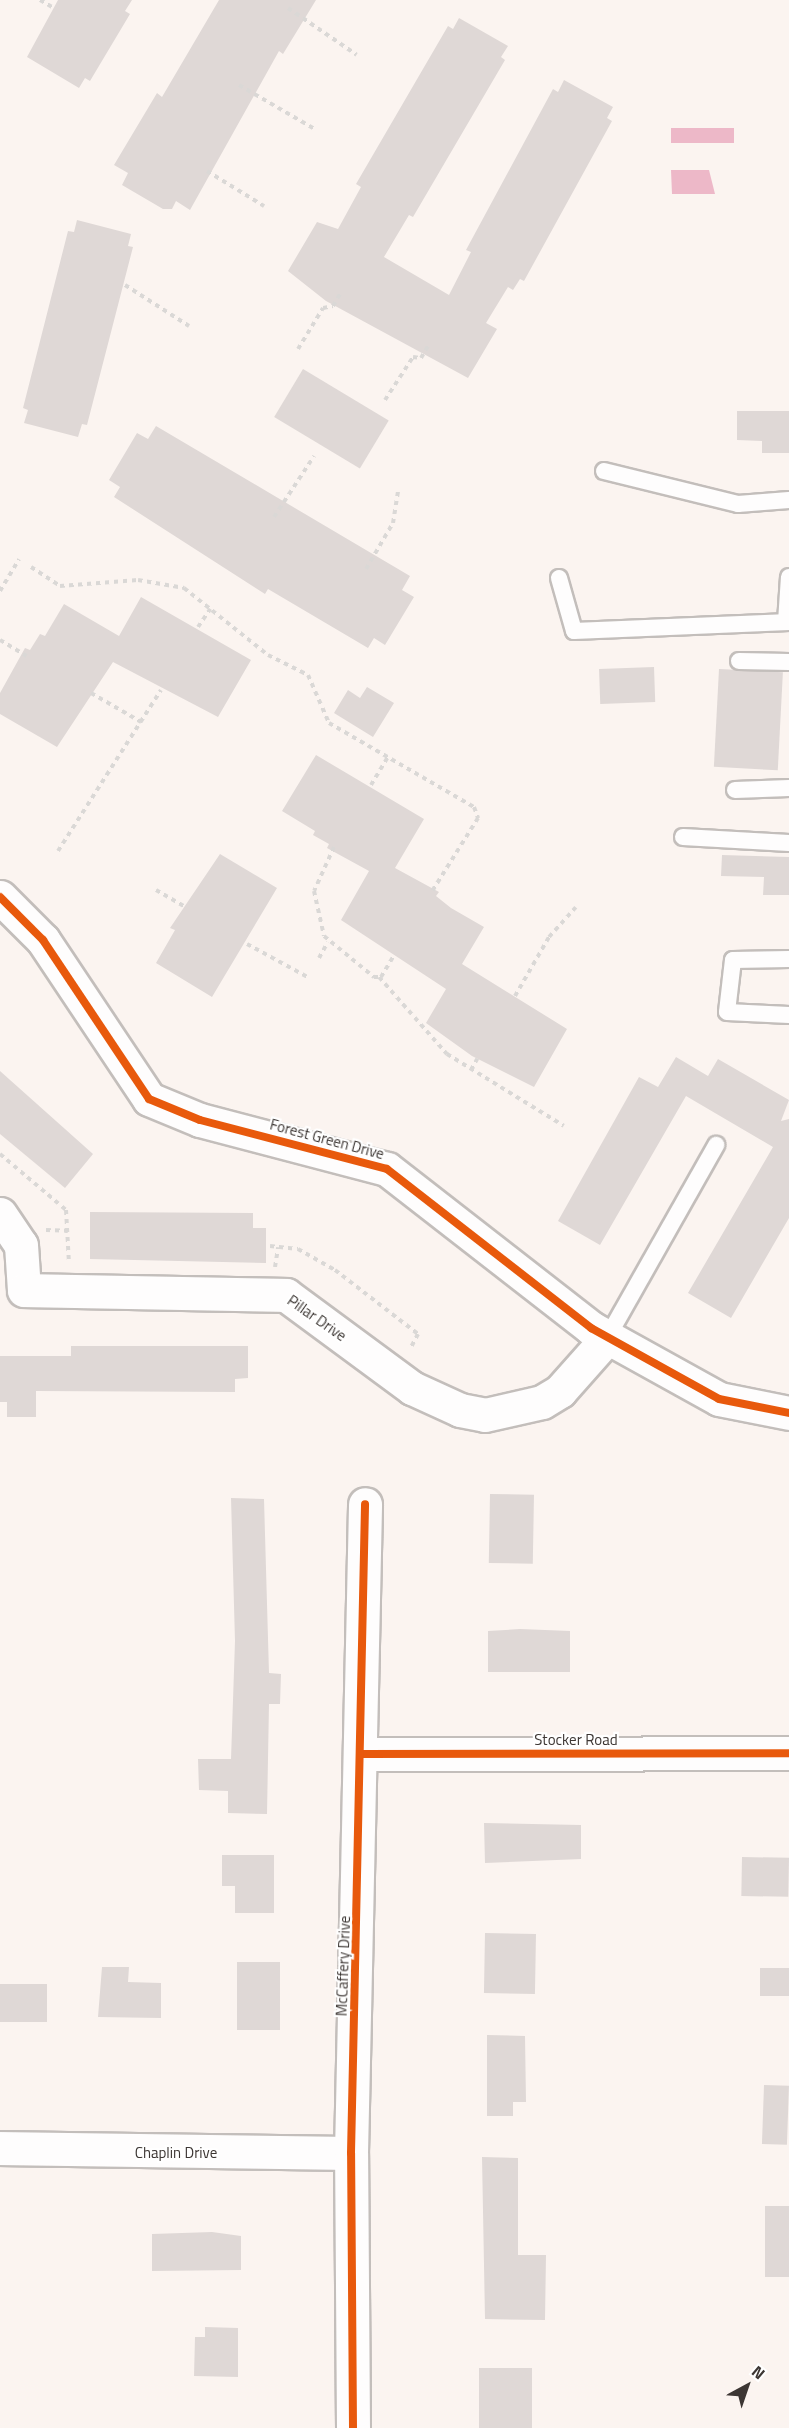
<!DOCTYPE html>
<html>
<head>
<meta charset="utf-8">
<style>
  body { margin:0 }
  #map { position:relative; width:789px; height:2428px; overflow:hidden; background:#fbf4f0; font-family:"Titillium Web",sans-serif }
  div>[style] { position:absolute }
  .water>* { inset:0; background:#edb8c8; transform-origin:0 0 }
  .building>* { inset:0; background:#dfd8d6; transform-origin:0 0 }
  .path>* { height:4px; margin-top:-2px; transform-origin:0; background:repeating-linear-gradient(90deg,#dad8d6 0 4.5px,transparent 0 9px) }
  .roads { filter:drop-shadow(2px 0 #c3bebb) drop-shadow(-2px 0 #c3bebb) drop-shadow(0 2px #c3bebb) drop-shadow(0 -2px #c3bebb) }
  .lane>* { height:16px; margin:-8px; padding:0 8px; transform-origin:8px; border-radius:8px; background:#fefdfd }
  .street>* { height:33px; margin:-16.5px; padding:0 16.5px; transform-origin:16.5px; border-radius:16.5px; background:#fefdfd }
  .cycleway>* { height:8px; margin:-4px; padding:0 4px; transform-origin:4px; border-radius:4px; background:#e8590c }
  span { translate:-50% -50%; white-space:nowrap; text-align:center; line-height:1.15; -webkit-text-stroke:4.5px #fff; paint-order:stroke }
  .street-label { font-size:15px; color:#3c3633 }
  .north { position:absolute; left:717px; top:2356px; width:60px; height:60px; -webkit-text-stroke:4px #fff; paint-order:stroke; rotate:40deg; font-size:16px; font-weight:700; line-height:24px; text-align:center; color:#3c3633 }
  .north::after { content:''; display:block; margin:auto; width:21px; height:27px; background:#3c3633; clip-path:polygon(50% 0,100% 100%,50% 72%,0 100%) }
</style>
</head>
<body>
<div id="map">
  <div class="water">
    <i style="left:734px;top:128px;width:15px;height:63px;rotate:90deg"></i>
    <i style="clip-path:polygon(671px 170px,709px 170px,715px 194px,672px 194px)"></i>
  </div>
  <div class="building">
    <i style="clip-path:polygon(58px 0,132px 0,125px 11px,130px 14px,90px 81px,85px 78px,79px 88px,27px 57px)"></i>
    <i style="clip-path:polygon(219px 0,316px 0,283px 54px,279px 51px,190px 210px,176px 201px,172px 209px,163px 209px,122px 185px,128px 173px,114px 165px,157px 93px,162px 97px)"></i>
    <i style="clip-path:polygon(459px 18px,508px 46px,501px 57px,505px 60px,413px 217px,409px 215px,384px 257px,449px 295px,471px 252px,466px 250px,553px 89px,558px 92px,564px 80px,613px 107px,607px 118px,612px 121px,524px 281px,520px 279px,513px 290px,508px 287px,486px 323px,497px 329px,468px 378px,326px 301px,288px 271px,317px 222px,338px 229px,361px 187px,356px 184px,448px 26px,453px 29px)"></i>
    <i style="clip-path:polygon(77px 220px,131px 234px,128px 246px,133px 247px,87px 425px,82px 424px,78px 437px,24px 423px,28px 410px,23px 408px,68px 231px,74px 232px)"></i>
    <i style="left:303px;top:369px;width:100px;height:56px;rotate:31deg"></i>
    <i style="clip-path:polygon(737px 411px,789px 411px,789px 453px,762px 453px,762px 441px,737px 440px)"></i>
    <i style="clip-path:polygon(156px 426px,410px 576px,402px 590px,414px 597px,385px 645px,374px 638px,368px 648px,268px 589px,265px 594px,114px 497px,120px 487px,109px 480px,137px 433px,148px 439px)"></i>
    <i style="clip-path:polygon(141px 597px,251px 660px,218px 717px,113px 662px,57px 747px,0 714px,0 693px,25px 648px,30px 650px,40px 634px,45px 636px,64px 604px,119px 636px)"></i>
    <i style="left:654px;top:667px;width:35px;height:55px;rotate:88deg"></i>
    <i style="left:719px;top:669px;width:64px;height:98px;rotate:3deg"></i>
    <i style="clip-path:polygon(367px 687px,394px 703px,373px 737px,334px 713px,348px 690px,360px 698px)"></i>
    <i style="clip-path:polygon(316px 755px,424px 819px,395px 868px,439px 892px,436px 896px,451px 908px,484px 927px,462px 964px,567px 1029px,534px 1087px,472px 1056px,426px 1023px,446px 989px,341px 920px,369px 871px,327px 848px,329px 844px,313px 835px,315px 831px,282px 811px)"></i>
    <i style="clip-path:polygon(220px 854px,277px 888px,212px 997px,156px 963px,175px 930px,170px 928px)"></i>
    <i style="clip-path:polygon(722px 855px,789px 857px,789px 895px,763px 895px,764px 877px,721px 876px)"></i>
    <i style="clip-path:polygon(676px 1057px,708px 1076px,718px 1059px,789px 1100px,781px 1121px,789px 1119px,789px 1218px,731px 1318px,688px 1293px,773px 1147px,686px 1096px,600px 1245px,558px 1221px,639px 1077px,658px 1087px)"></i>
    <i style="clip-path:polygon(0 1071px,93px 1154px,65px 1188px,0 1134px)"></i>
    <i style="clip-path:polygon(90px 1212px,253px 1213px,253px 1228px,266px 1228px,266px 1263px,90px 1259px)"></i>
    <i style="clip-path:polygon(71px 1346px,248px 1346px,248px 1378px,235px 1379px,235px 1392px,36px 1391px,36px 1417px,7px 1417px,7px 1402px,0 1402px,0 1356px,71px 1356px)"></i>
    <i style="left:490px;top:1494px;width:44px;height:69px;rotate:1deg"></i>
    <i style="clip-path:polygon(231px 1498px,264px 1499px,269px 1673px,281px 1674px,280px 1704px,269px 1704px,267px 1814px,228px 1813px,228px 1791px,199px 1790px,198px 1759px,231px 1759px,235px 1641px)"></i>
    <i style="clip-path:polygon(520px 1629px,570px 1631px,570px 1672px,488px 1672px,488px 1631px)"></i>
    <i style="clip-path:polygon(484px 1823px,581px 1825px,581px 1859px,485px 1863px)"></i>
    <i style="clip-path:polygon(222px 1855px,274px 1855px,274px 1913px,235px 1913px,235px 1886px,222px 1886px)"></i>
    <i style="left:742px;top:1857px;width:47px;height:39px;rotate:1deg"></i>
    <i style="left:485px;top:1933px;width:51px;height:60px;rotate:1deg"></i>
    <i style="left:237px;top:1962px;width:43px;height:68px"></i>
    <i style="clip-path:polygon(102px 1967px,129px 1967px,128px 1982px,161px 1983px,161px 2018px,98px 2017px)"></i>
    <i style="left:760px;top:1968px;width:29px;height:28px"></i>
    <i style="left:0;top:1984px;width:47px;height:38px"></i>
    <i style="clip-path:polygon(487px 2035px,525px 2036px,526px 2102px,513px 2102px,513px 2116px,487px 2116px)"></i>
    <i style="left:764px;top:2085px;width:25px;height:59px;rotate:2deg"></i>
    <i style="clip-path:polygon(482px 2157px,518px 2158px,518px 2255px,546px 2255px,545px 2320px,485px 2319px)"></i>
    <i style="left:789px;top:2206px;width:71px;height:24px;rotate:90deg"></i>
    <i style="clip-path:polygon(212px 2232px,241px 2236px,241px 2270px,152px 2271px,152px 2234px)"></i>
    <i style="clip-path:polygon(205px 2327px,238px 2328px,238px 2377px,194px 2376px,195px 2337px,205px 2337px)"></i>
    <i style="left:479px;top:2368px;width:53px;height:60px"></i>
  </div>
  <div class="path">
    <i style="left:40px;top:0;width:16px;rotate:30deg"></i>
    <i style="left:288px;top:8px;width:83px;rotate:34.3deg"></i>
    <i style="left:239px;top:85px;width:86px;rotate:30.2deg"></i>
    <i style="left:207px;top:171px;width:67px;rotate:31.6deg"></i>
    <i style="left:125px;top:285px;width:76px;rotate:32.6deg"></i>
    <i style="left:298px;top:349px;width:48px;rotate:-58.6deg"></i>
    <i style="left:323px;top:308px;width:10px;rotate:-11deg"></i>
    <i style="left:333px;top:306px;width:14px;rotate:-60deg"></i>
    <i style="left:385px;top:400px;width:51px;rotate:-56.9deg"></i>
    <i style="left:413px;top:357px;width:8px;rotate:7deg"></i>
    <i style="left:421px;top:358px;width:14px;rotate:-60deg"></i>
    <i style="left:274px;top:517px;width:73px;rotate:-56.7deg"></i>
    <i style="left:31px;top:567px;width:35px;rotate:33deg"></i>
    <i style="left:60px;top:586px;width:78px;rotate:-4.4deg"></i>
    <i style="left:138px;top:580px;width:47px;rotate:9.9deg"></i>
    <i style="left:184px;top:588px;width:107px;rotate:38.6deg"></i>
    <i style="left:268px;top:655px;width:45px;rotate:26.6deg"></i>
    <i style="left:308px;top:675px;width:52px;rotate:66.4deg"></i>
    <i style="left:329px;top:723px;width:168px;rotate:30.1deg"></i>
    <i style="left:474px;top:807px;width:12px;rotate:70deg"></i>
    <i style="left:478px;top:818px;width:89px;rotate:122.1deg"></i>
    <i style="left:366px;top:569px;width:53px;rotate:-59.6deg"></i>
    <i style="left:393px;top:523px;width:32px;rotate:-81deg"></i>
    <i style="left:0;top:591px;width:37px;rotate:-59deg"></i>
    <i style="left:198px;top:627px;width:22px;rotate:-56deg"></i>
    <i style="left:0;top:640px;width:31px;rotate:31deg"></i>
    <i style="left:91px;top:693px;width:58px;rotate:30.1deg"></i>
    <i style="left:371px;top:785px;width:33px;rotate:-59deg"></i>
    <i style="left:334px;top:847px;width:48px;rotate:114.4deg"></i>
    <i style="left:314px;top:891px;width:46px;rotate:77.5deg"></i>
    <i style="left:324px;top:936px;width:65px;rotate:39.4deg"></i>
    <i style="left:374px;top:977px;width:7px"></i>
    <i style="left:381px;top:977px;width:23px;rotate:-59deg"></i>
    <i style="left:58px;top:851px;width:191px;rotate:-57.4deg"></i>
    <i style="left:156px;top:890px;width:32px;rotate:30deg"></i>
    <i style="left:247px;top:944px;width:71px;rotate:28.7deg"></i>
    <i style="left:319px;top:958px;width:18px;rotate:-61deg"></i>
    <i style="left:379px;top:977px;width:103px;rotate:48.6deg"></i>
    <i style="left:447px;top:1054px;width:137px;rotate:31.6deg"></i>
    <i style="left:515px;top:996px;width:68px;rotate:-60deg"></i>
    <i style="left:549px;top:937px;width:40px;rotate:-48deg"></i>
    <i style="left:471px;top:1070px;width:13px;rotate:-61deg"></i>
    <i style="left:0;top:1154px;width:87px;rotate:40.3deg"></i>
    <i style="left:66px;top:1210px;width:53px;rotate:86.8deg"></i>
    <i style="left:46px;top:1230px;width:23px;rotate:2deg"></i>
    <i style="left:270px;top:1246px;width:28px;rotate:6deg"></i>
    <i style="left:298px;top:1249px;width:43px;rotate:29.6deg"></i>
    <i style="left:335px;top:1270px;width:105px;rotate:37.6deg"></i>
    <i style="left:418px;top:1334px;width:17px;rotate:118deg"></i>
    <i style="left:275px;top:1267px;width:20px;rotate:-81deg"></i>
  </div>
  <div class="roads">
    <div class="lane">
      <i style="left:604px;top:471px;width:138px;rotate:13.8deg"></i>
      <i style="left:738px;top:504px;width:51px;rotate:-4.5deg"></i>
      <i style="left:559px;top:578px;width:55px;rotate:74.2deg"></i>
      <i style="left:574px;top:631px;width:215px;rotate:-2.4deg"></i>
      <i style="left:786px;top:622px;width:45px;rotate:-86.2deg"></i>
      <i style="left:739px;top:661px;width:50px;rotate:1.1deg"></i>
      <i style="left:735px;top:790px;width:54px;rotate:-2.1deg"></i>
      <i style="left:683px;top:837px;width:106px;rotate:3.2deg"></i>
      <i style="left:789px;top:959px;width:56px;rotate:179deg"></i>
      <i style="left:733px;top:960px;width:52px;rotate:96.6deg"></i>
      <i style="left:727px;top:1012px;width:62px;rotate:2.8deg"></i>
      <i style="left:607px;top:1338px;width:222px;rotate:-60.5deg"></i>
    </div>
    <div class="street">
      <i style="left:0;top:897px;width:61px;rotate:45deg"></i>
      <i style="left:43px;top:940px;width:191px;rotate:56.3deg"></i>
      <i style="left:149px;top:1099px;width:55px;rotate:22.4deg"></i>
      <i style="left:200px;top:1120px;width:193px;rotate:14.7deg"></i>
      <i style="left:387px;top:1169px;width:259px;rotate:37.9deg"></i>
      <i style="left:591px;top:1328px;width:146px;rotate:29deg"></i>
      <i style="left:719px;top:1399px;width:71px;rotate:11.3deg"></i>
      <i style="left:0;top:1214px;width:37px;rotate:56deg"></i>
      <i style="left:21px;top:1245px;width:45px;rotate:86.2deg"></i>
      <i style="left:24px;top:1290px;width:262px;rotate:1.1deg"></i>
      <i style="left:286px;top:1295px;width:157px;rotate:36.4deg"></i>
      <i style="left:412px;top:1388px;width:53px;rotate:24.6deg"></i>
      <i style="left:460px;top:1410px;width:25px;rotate:11deg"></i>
      <i style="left:485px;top:1415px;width:58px;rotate:-12.8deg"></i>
      <i style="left:542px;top:1402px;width:21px;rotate:-31deg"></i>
      <i style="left:560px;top:1391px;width:71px;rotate:-48.4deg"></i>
      <i style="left:363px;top:1754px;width:426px;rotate:-0.1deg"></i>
      <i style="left:0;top:2148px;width:351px;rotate:0.8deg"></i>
      <i style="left:353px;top:2428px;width:275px;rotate:-90.4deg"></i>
      <i style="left:351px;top:2153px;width:649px;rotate:-88.76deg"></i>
    </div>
  </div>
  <div class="cycleway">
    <i style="left:0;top:897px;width:61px;rotate:45deg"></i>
    <i style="left:43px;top:940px;width:191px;rotate:56.3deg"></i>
    <i style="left:149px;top:1099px;width:55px;rotate:22.4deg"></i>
    <i style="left:200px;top:1120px;width:193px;rotate:14.7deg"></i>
    <i style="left:387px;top:1169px;width:259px;rotate:37.9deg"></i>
    <i style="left:591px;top:1328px;width:146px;rotate:29deg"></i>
    <i style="left:719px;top:1399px;width:71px;rotate:11.3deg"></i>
    <i style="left:363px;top:1754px;width:426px;rotate:-0.1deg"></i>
    <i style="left:353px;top:2428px;width:275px;rotate:-90.4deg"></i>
    <i style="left:351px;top:2153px;width:649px;rotate:-88.76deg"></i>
  </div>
  <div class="street-label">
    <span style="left:327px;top:1139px;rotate:15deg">Forest Green Drive</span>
    <span style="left:317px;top:1318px;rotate:35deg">Pillar Drive</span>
    <span style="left:576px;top:1740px">Stocker Road</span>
    <span style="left:343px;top:1966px;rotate:-88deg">McCaffery Drive</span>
    <span style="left:176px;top:2153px">Chaplin Drive</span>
  </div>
  <div class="north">N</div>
</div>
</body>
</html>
